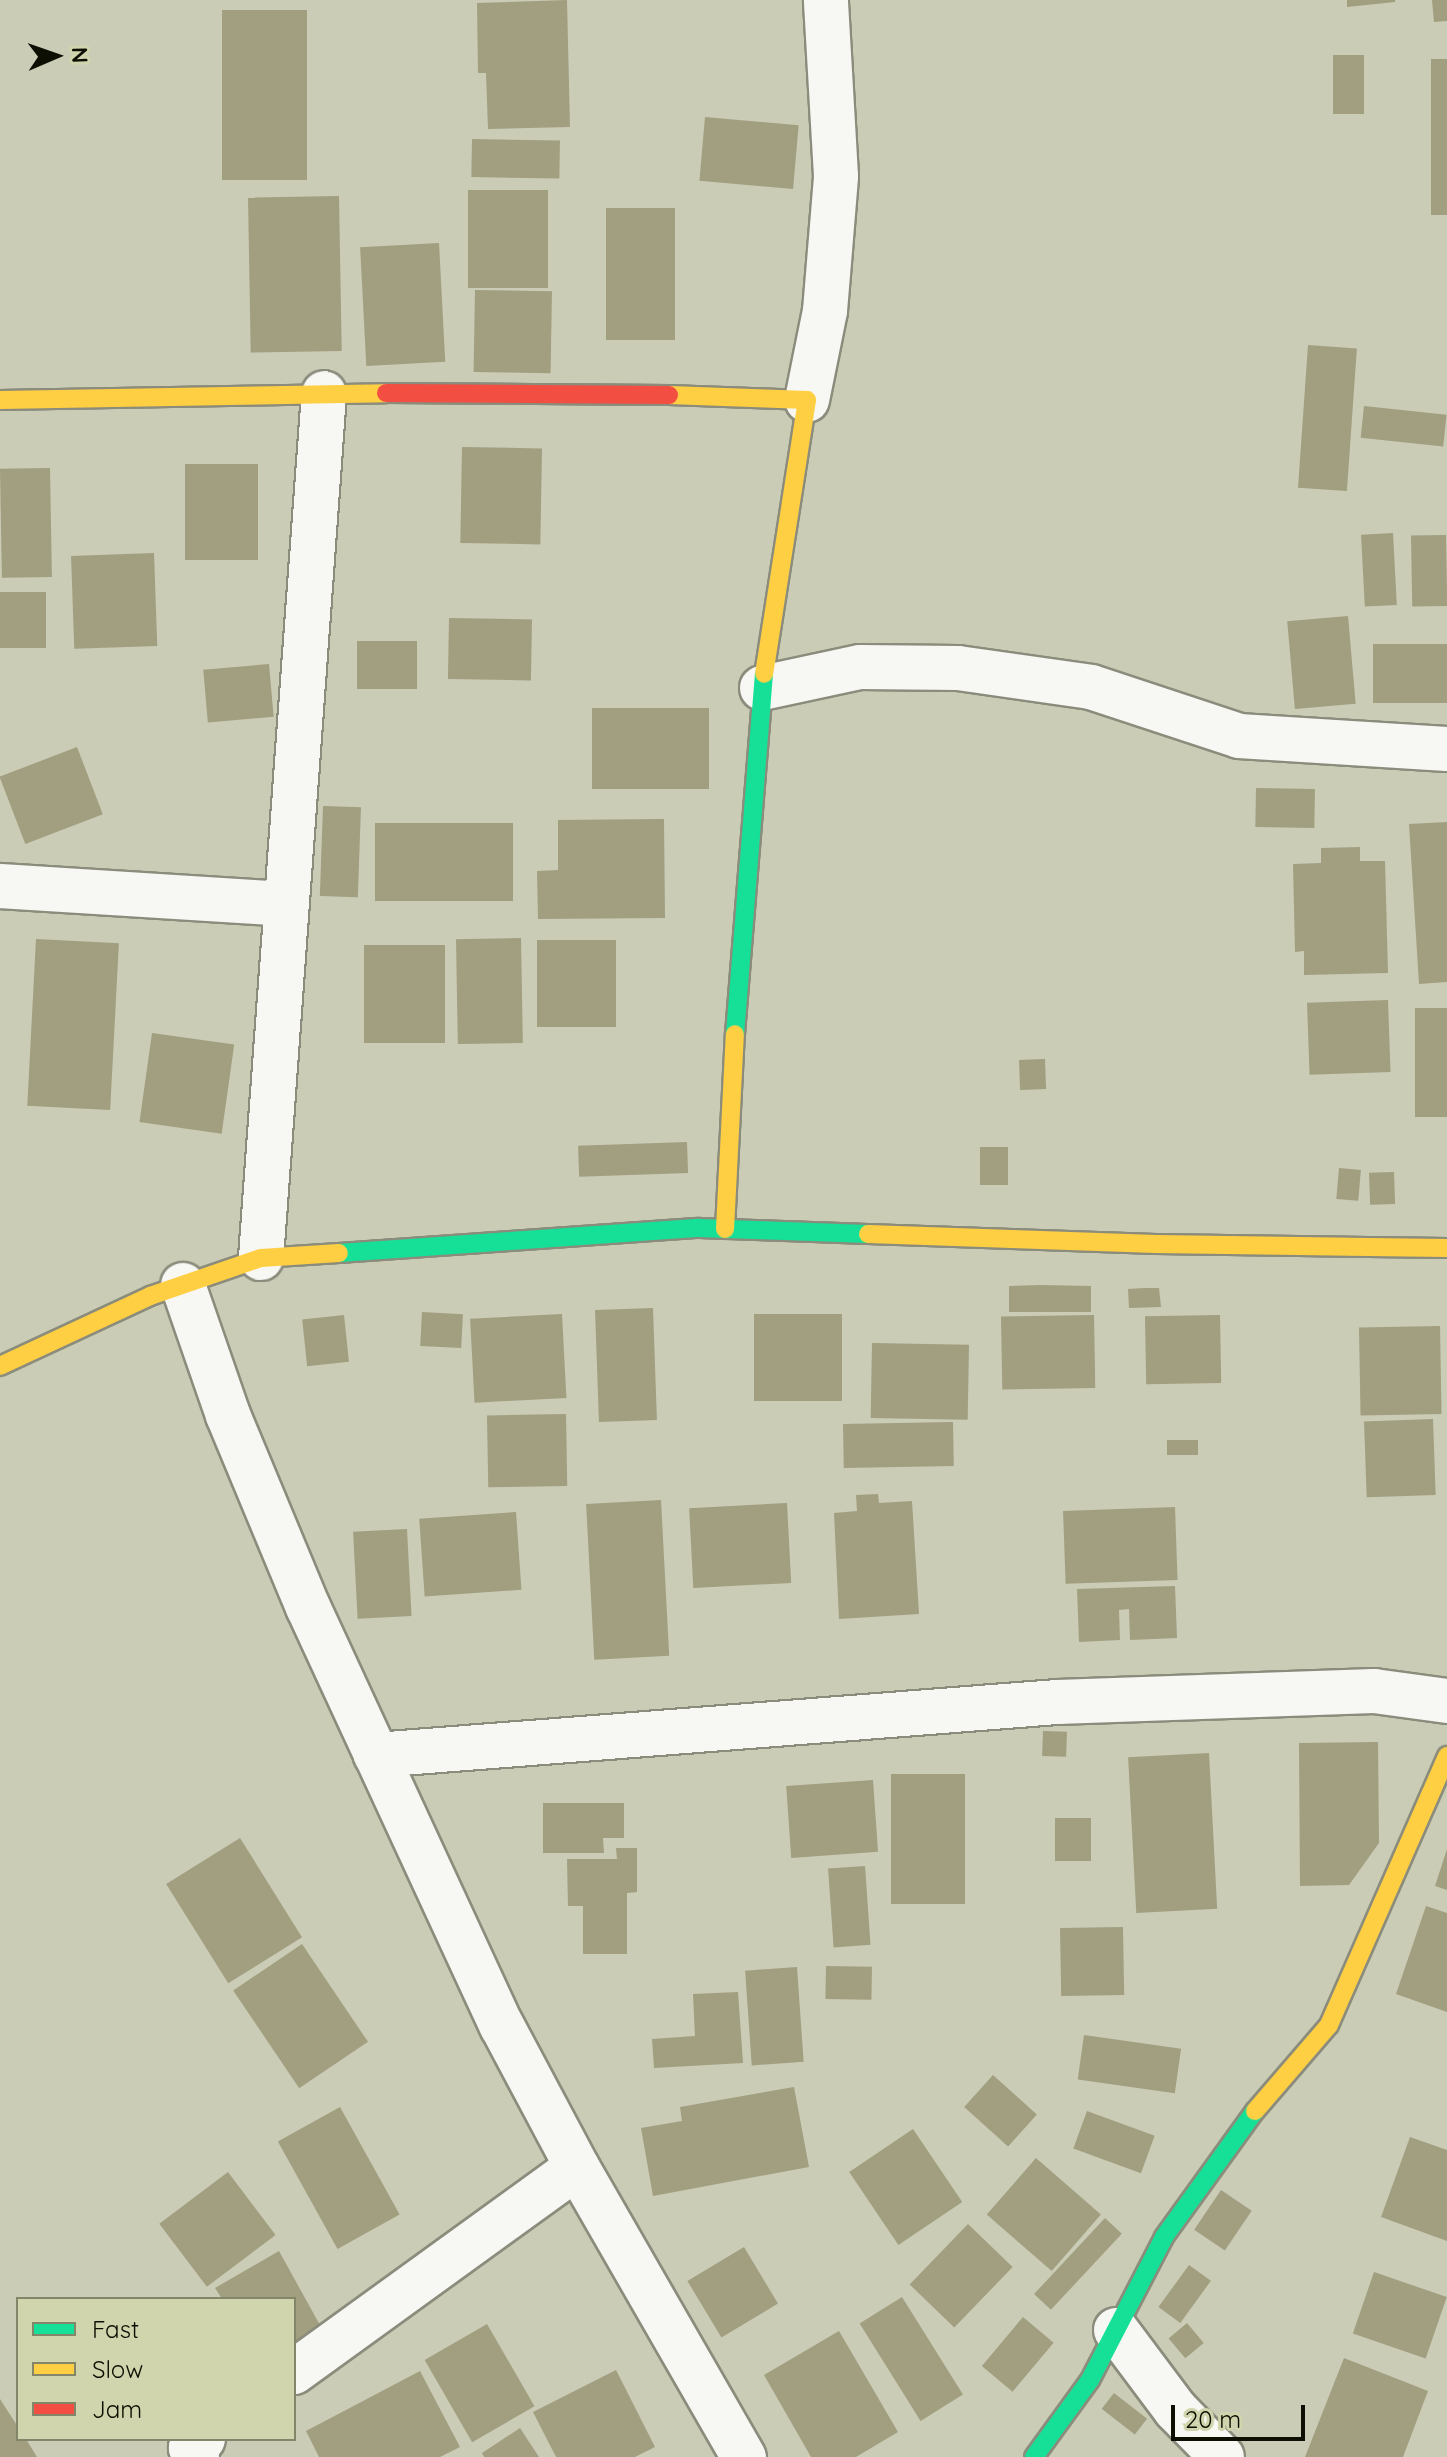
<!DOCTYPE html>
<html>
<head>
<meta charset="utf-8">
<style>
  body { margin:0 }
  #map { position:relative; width:1447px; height:2457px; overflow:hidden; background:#caccb6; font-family:Quicksand,sans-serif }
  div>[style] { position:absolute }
  .building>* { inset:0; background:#a29e80; transform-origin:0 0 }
  .roads { filter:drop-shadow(2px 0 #8b8c7c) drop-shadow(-2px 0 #8b8c7c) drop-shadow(0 2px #8b8c7c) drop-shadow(0 -2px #8b8c7c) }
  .street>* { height:44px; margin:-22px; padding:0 22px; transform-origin:22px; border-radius:22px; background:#f7f7f4 }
  .fast>* { height:18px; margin:-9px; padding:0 9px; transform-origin:9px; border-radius:9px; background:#16e098 }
  .slow>* { height:18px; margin:-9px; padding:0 9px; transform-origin:9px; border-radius:9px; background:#ffcf43 }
  .jam>* { height:18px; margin:-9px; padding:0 9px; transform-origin:9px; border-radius:9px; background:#f24e42 }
  span { translate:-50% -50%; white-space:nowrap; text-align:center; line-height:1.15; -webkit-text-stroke:7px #d1d5ad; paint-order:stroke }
  .legend { position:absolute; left:16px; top:2297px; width:280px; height:144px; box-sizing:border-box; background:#d1d5ad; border:2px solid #838669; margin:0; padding:10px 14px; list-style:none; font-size:24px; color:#0e0f03 }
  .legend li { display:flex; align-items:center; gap:16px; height:40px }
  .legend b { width:40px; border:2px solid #838669 }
  .north { position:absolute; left:16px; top:16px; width:80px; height:80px; -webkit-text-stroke:6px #d1d5ad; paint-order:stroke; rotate:88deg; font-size:22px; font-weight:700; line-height:32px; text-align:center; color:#0e0f03 }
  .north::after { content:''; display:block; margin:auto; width:28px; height:36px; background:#0e0f03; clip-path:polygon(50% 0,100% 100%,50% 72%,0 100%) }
  .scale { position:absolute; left:1171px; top:2405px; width:134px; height:36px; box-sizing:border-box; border:4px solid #0e0f03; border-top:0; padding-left:10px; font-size:24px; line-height:28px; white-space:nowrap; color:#0e0f03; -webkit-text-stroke:6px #d1d5ad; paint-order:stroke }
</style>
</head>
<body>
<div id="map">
  <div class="building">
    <i style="clip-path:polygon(567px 0,570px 127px,488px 129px,486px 73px,478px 73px,477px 3px)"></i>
    <i style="clip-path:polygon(1347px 0,1395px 0,1395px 2px,1347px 7px)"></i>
    <i style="clip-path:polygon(1432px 0,1447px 0,1447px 21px,1434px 22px)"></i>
    <i style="left:222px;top:10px;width:85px;height:170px"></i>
    <i style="left:1333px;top:55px;width:31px;height:59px"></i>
    <i style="left:1431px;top:59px;width:16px;height:156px"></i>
    <i style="left:705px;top:117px;width:94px;height:64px;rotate:5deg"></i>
    <i style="left:472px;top:139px;width:88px;height:38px;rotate:1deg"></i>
    <i style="left:548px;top:190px;width:98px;height:80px;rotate:90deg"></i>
    <i style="left:339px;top:196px;width:155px;height:91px;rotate:89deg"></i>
    <i style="left:606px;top:208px;width:69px;height:132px"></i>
    <i style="left:439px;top:243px;width:119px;height:79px;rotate:87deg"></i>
    <i style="left:475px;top:290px;width:77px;height:82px;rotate:1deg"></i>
    <i style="left:1308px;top:345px;width:49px;height:143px;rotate:4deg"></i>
    <i style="left:1364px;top:406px;width:83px;height:32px;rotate:6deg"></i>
    <i style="left:462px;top:447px;width:80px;height:96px;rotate:1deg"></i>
    <i style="left:185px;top:464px;width:73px;height:96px"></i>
    <i style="left:50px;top:468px;width:109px;height:50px;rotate:89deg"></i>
    <i style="left:1393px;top:533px;width:72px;height:32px;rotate:87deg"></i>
    <i style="left:1446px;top:535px;width:71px;height:35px;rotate:89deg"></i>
    <i style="left:154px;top:553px;width:93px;height:83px;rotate:88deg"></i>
    <i style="left:0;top:592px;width:46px;height:56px"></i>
    <i style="left:1348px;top:616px;width:88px;height:61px;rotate:85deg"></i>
    <i style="left:449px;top:618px;width:83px;height:61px;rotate:1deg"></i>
    <i style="left:357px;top:641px;width:60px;height:48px"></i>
    <i style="left:1447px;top:644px;width:59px;height:74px;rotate:90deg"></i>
    <i style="left:269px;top:664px;width:53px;height:66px;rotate:85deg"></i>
    <i style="left:709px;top:708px;width:81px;height:117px;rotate:90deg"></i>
    <i style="left:77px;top:747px;width:72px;height:83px;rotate:69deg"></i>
    <i style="left:1256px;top:788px;width:59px;height:39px;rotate:1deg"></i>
    <i style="left:323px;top:806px;width:38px;height:90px;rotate:2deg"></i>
    <i style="clip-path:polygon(664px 819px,665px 918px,538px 919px,537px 871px,558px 870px,558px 820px)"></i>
    <i style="clip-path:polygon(1447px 822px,1447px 982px,1419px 984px,1409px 824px)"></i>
    <i style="left:375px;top:823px;width:138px;height:78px"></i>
    <i style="clip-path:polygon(1360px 847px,1360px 861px,1385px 861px,1388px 973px,1304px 975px,1304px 951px,1295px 952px,1293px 864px,1321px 863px,1321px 848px)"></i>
    <i style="left:521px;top:938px;width:105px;height:65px;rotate:89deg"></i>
    <i style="left:36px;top:939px;width:83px;height:167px;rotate:3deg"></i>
    <i style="left:537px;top:940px;width:79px;height:87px"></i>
    <i style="left:364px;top:945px;width:81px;height:98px"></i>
    <i style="left:1388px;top:1000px;width:72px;height:81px;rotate:88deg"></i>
    <i style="left:1415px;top:1008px;width:32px;height:109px"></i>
    <i style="left:152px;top:1033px;width:83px;height:90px;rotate:8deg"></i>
    <i style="left:1045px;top:1059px;width:30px;height:26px;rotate:88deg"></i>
    <i style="left:687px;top:1142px;width:31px;height:109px;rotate:88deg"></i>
    <i style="left:980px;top:1147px;width:28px;height:38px"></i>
    <i style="left:1339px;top:1168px;width:22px;height:31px;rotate:5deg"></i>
    <i style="left:1394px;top:1172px;width:32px;height:25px;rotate:88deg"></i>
    <i style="clip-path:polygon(1041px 1285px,1091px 1286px,1091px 1312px,1009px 1312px,1009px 1286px)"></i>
    <i style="clip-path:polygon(1144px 1288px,1159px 1288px,1161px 1307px,1129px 1308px,1128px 1289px)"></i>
    <i style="left:653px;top:1308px;width:112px;height:58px;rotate:88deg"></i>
    <i style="left:422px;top:1312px;width:41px;height:34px;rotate:3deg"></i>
    <i style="left:562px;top:1314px;width:84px;height:92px;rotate:87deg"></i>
    <i style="left:842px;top:1314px;width:87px;height:88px;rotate:90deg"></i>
    <i style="left:344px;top:1315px;width:47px;height:42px;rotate:84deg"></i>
    <i style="left:1094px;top:1315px;width:73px;height:93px;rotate:89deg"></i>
    <i style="left:1220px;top:1315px;width:68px;height:75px;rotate:89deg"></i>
    <i style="left:1440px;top:1326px;width:88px;height:81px;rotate:89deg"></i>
    <i style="left:872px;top:1343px;width:97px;height:75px;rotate:1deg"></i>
    <i style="left:566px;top:1414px;width:72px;height:79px;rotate:89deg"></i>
    <i style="left:1433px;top:1419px;width:76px;height:69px;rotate:88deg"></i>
    <i style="left:953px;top:1422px;width:44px;height:110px;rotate:89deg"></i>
    <i style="left:1167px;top:1440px;width:31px;height:15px"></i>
    <i style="clip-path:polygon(878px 1494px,879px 1503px,912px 1501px,919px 1614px,839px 1619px,834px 1513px,857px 1511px,856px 1495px)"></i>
    <i style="left:661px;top:1500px;width:156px;height:75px;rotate:87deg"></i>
    <i style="left:787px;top:1503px;width:80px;height:98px;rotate:87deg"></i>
    <i style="left:1175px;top:1507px;width:73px;height:112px;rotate:88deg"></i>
    <i style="left:516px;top:1512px;width:78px;height:97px;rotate:86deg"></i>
    <i style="left:407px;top:1529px;width:87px;height:54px;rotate:87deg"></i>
    <i style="clip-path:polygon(1175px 1586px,1177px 1638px,1130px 1640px,1129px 1609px,1119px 1610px,1120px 1640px,1079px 1642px,1077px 1589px)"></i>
    <i style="left:1043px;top:1731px;width:24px;height:25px;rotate:2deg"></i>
    <i style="clip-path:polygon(1378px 1742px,1379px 1843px,1349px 1885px,1300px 1886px,1299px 1743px)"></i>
    <i style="left:1209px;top:1753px;width:156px;height:81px;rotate:87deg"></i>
    <i style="left:891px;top:1774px;width:74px;height:130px"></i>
    <i style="left:873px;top:1780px;width:72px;height:87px;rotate:86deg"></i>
    <i style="clip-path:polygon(543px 1803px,624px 1803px,624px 1838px,603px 1838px,604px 1853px,543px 1853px)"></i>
    <i style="left:1055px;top:1818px;width:36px;height:43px"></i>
    <i style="left:240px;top:1838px;width:117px;height:87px;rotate:58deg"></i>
    <i style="clip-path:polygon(616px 1848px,637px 1848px,637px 1892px,627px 1893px,627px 1954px,583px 1954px,583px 1906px,568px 1906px,567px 1859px,617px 1859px)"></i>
    <i style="clip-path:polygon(1447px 1849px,1447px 1890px,1435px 1886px)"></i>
    <i style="left:865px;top:1866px;width:79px;height:37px;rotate:86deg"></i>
    <i style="clip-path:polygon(1426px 1906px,1447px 1913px,1447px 2012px,1396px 1994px)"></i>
    <i style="left:1123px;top:1927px;width:68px;height:63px;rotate:89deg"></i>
    <i style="left:302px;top:1944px;width:118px;height:83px;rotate:56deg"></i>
    <i style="left:826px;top:1966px;width:46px;height:33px;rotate:1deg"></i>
    <i style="left:797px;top:1967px;width:95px;height:52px;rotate:86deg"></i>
    <i style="clip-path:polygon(738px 1992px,743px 2063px,654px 2068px,652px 2039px,695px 2036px,693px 1994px)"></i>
    <i style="left:1084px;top:2035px;width:98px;height:45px;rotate:8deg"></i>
    <i style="left:993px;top:2075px;width:59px;height:43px;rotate:42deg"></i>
    <i style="clip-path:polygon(794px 2087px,809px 2167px,653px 2196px,641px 2128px,682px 2121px,680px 2107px)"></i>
    <i style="left:340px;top:2107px;width:123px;height:71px;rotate:61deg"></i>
    <i style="left:1087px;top:2111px;width:72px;height:40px;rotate:20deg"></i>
    <i style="left:913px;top:2129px;width:88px;height:77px;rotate:56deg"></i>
    <i style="clip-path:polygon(1410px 2137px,1447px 2150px,1447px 2241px,1381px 2217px)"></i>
    <i style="left:1036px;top:2158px;width:86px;height:75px;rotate:41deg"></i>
    <i style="left:228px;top:2172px;width:79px;height:86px;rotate:53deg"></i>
    <i style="left:1221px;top:2190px;width:37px;height:48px;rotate:34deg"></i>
    <i style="left:1105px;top:2218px;width:23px;height:104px;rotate:43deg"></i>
    <i style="left:968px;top:2224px;width:62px;height:84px;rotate:44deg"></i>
    <i style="left:744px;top:2247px;width:66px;height:66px;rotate:59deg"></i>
    <i style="clip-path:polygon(279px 2251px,321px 2327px,294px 2343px,294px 2299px,222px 2299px,215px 2288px)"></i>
    <i style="left:1189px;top:2265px;width:27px;height:52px;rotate:36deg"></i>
    <i style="left:1374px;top:2272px;width:77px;height:65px;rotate:19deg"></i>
    <i style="left:902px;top:2297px;width:115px;height:50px;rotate:58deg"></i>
    <i style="left:1023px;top:2317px;width:40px;height:64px;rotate:40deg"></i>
    <i style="left:1187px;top:2323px;width:26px;height:24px;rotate:50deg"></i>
    <i style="left:487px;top:2324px;width:95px;height:72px;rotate:60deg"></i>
    <i style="clip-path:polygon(839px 2331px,898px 2432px,856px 2457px,811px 2457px,764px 2375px)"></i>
    <i style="clip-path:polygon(1344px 2358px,1428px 2391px,1403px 2457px,1305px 2457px)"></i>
    <i style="clip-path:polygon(616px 2370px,655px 2447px,635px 2457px,556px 2457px,533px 2412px)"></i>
    <i style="clip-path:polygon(420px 2371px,460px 2447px,440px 2457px,319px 2457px,306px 2431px)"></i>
    <i style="left:1114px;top:2393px;width:42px;height:20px;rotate:38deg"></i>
    <i style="clip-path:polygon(0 2399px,18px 2427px,18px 2439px,26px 2439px,37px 2457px,0 2457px)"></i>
    <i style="clip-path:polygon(520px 2428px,539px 2457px,484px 2457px,482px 2453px)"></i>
  </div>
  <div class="roads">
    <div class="street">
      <i style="left:807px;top:400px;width:91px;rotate:-78.6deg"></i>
      <i style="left:825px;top:311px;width:135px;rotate:-85.3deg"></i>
      <i style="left:836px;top:176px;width:176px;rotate:-93.3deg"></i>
      <i style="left:762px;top:688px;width:100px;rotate:-12.1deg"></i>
      <i style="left:860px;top:667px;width:98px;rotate:0.6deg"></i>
      <i style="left:958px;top:668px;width:134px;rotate:8.1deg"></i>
      <i style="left:1091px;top:687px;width:156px;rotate:18.3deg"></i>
      <i style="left:1239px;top:736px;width:208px;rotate:3.6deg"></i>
      <i style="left:0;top:886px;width:287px;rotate:3.6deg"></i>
      <i style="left:261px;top:1258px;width:867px;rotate:-85.83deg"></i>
      <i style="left:183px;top:1285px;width:138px;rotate:70.9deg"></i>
      <i style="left:228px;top:1415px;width:208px;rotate:67.4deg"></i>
      <i style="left:308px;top:1607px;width:462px;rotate:65.2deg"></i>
      <i style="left:502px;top:2026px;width:160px;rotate:62deg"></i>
      <i style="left:577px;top:2167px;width:335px;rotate:60.1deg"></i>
      <i style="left:376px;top:1755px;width:683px;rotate:-4.45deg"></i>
      <i style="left:1057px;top:1702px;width:317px;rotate:-2deg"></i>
      <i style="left:1374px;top:1691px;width:74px;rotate:7.8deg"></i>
      <i style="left:1116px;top:2330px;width:99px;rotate:53.2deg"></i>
      <i style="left:1175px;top:2409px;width:67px;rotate:45.6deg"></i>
      <i style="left:294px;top:2372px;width:349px;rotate:-35.9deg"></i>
      <i style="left:197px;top:2457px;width:11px;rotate:-124deg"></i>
      <i style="left:191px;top:2448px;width:15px;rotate:-37deg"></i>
    </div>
    <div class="fast">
      <i style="left:735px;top:1034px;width:361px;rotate:-85.4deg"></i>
      <i style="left:339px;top:1253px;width:361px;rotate:-4deg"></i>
      <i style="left:699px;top:1228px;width:169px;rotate:2deg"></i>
      <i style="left:1034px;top:2457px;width:95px;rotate:-54deg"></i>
      <i style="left:1090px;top:2380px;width:161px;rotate:-62.6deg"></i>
      <i style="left:1164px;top:2237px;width:155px;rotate:-54.2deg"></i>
    </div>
    <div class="slow">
      <i style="left:669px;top:395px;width:138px;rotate:2.1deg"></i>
      <i style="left:807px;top:400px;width:277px;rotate:98.9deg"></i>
      <i style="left:0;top:400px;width:386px;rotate:-1deg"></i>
      <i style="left:725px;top:1229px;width:195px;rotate:-87.1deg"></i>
      <i style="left:868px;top:1234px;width:288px;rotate:2deg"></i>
      <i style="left:1156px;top:1244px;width:291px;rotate:0.8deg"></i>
      <i style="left:0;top:1366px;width:166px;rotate:-25deg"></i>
      <i style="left:150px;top:1296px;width:117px;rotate:-18.9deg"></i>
      <i style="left:261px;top:1258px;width:78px;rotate:-3.7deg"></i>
      <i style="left:1255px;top:2111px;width:113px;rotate:-49.3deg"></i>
      <i style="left:1329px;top:2025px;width:294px;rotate:-66.3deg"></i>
    </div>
    <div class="jam">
      <i style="left:386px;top:393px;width:283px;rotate:0.4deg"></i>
    </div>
  </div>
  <ul class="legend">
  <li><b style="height:10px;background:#16e098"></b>Fast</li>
  <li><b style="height:10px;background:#ffcf43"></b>Slow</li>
  <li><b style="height:10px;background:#f24e42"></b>Jam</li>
  </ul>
  <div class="north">N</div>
  <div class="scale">20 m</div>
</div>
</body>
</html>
